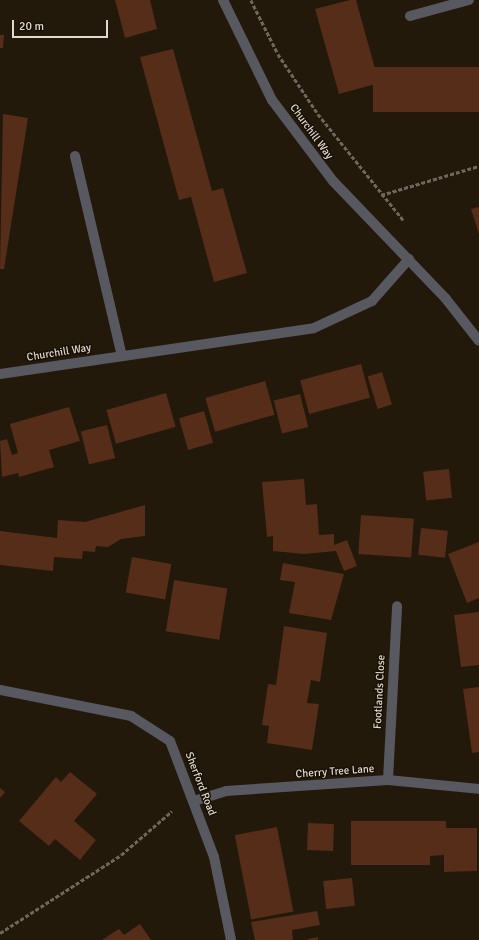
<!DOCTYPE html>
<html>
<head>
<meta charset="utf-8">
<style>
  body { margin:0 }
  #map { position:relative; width:479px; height:940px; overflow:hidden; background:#22190b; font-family:Signika,sans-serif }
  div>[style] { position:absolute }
  .building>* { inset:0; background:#552d18; transform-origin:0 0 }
  .path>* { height:2.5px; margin-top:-1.25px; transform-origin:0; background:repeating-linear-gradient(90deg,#6f675b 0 4px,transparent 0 6px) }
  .minor>* { height:10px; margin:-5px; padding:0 5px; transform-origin:5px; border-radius:5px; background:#575860 }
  span { translate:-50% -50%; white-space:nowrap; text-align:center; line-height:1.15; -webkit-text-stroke:3px #191004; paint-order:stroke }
  .street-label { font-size:11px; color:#dfd9cf }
  .scale { position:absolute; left:12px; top:20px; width:96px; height:18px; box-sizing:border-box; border:2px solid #dfd9cf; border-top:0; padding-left:5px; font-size:12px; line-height:14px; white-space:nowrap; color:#dfd9cf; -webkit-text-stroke:3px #191004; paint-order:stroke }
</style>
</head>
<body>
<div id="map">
  <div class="building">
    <i style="clip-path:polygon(115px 0,150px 0,157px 29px,125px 38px)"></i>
    <i style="clip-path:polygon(350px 0,356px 0,379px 83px,339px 94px,315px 9px)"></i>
    <i style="clip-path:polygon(0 35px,4px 35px,3px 48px,0 48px)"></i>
    <i style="clip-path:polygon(173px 49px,212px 191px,223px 188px,247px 273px,214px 282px,191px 197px,179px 200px,140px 57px)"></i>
    <i style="left:479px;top:67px;width:45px;height:106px;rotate:90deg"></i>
    <i style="clip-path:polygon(3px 114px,28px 118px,4px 269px,0 269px)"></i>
    <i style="clip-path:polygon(479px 207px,479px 234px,471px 209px)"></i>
    <i style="left:361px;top:364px;width:35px;height:63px;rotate:75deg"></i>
    <i style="left:382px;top:372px;width:34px;height:15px;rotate:73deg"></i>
    <i style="left:265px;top:381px;width:35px;height:62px;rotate:74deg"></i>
    <i style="left:166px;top:393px;width:35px;height:62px;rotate:74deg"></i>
    <i style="left:300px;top:394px;width:34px;height:27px;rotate:76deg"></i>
    <i style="clip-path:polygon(69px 407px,80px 441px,49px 450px,54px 467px,19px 477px,18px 473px,2px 477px,0 441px,7px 439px,12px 455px,18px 453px,10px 424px)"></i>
    <i style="left:204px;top:411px;width:33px;height:26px;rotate:74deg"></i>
    <i style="left:107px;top:425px;width:34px;height:27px;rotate:76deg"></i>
    <i style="left:449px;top:469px;width:29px;height:26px;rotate:84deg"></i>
    <i style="clip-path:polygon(304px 479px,306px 505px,317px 504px,319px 535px,334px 534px,334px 545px,347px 540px,357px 566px,344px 571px,336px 551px,304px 554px,273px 551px,273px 536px,267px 537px,262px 482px)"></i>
    <i style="clip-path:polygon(145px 505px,145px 536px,121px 539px,108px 547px,96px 546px,95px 552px,83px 551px,82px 559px,54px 557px,53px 571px,0 565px,0 531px,57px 538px,58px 520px,85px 522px)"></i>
    <i style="left:361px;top:515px;width:53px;height:39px;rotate:4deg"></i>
    <i style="left:421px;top:528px;width:27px;height:27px;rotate:6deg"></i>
    <i style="clip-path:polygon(479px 542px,479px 598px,467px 603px,448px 554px)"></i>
    <i style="left:132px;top:557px;width:40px;height:36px;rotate:10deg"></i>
    <i style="clip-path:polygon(283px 563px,344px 574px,331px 620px,289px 613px,295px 582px,280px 580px)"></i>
    <i style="left:174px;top:580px;width:54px;height:52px;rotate:9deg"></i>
    <i style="clip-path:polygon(479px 612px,479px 665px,461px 667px,454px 615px)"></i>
    <i style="clip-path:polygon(284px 626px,327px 633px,320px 682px,311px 680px,307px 703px,319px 704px,312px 750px,267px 743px,269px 726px,262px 725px,268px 684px,276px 685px)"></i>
    <i style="clip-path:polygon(479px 687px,479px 752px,472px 753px,463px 689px)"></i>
    <i style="clip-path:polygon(70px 772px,97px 794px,74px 821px,96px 840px,80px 860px,55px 839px,49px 846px,19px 821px,56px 777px,61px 782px)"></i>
    <i style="clip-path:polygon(0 788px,5px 792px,0 798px)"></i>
    <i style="clip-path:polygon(351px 821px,446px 821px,446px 828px,477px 828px,477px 871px,444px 872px,444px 855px,430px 856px,430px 865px,351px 865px)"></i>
    <i style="left:308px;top:823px;width:26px;height:27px;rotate:2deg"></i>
    <i style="left:277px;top:827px;width:86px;height:43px;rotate:79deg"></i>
    <i style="left:352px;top:878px;width:28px;height:29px;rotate:84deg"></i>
    <i style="clip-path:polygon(317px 911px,320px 925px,292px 930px,293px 940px,255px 940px,251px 922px)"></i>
    <i style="clip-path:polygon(140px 924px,151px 940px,102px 940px,119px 929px,124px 935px)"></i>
    <i style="clip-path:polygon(318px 937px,318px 940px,308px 940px,308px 939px)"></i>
  </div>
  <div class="path">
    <i style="left:251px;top:0;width:60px;rotate:63.4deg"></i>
    <i style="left:278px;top:54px;width:72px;rotate:56.3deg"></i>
    <i style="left:318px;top:114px;width:137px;rotate:51.2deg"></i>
    <i style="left:381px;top:195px;width:102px;rotate:-16.5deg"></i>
    <i style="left:0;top:933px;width:144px;rotate:-32.8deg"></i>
    <i style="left:121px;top:855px;width:67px;rotate:-40.8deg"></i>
  </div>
  <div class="minor">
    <i style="left:223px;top:0;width:111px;rotate:63.9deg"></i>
    <i style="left:272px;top:100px;width:101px;rotate:53deg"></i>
    <i style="left:333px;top:181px;width:163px;rotate:46.2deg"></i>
    <i style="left:446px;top:299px;width:53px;rotate:51.8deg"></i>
    <i style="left:410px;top:16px;width:61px;rotate:-15.2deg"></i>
    <i style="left:75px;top:156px;width:205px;rotate:76.8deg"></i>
    <i style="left:0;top:374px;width:317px;rotate:-8.3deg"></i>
    <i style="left:314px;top:328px;width:64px;rotate:-25deg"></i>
    <i style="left:372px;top:301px;width:56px;rotate:-48.6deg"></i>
    <i style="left:0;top:690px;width:134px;rotate:11.2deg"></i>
    <i style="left:131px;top:716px;width:46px;rotate:32.7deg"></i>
    <i style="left:170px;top:741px;width:124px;rotate:69.2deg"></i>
    <i style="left:214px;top:857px;width:85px;rotate:78.4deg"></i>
    <i style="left:388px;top:780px;width:174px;rotate:-87deg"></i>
    <i style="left:194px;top:801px;width:34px;rotate:-17deg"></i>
    <i style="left:226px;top:791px;width:162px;rotate:-3.9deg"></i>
    <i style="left:388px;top:780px;width:91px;rotate:5.6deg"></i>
  </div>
  <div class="street-label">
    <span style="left:311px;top:132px;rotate:54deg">Churchill Way</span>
    <span style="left:59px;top:353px;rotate:-9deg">Churchill Way</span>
    <span style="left:380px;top:692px;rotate:-87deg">Footlands Close</span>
    <span style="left:335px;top:772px;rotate:-4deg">Cherry Tree Lane</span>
    <span style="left:200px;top:784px;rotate:69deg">Sherford Road</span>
  </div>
  <div class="scale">20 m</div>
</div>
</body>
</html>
